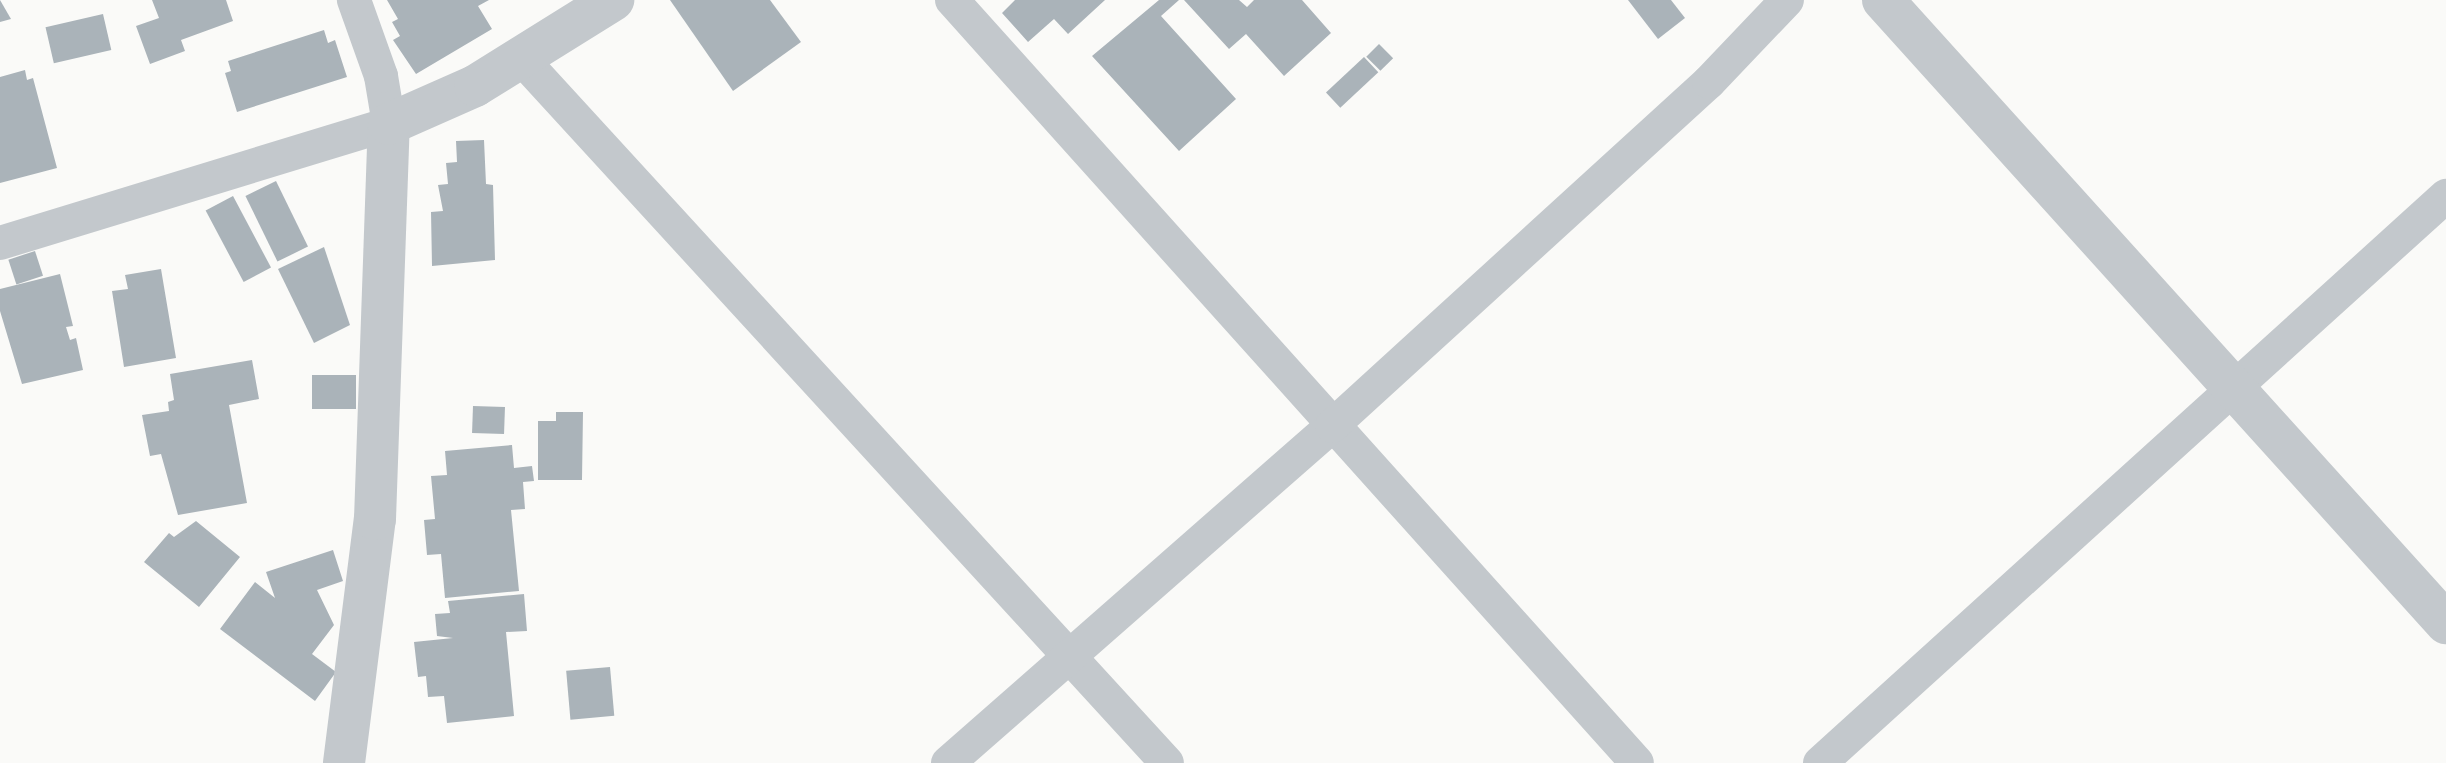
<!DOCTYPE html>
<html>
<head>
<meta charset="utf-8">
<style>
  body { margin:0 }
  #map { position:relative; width:2446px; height:763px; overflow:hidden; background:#fafaf8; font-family:Karla,sans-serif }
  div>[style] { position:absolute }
  .building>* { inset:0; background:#aab3b9; transform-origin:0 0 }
  .minor>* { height:34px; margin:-17px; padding:0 17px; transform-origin:17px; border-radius:17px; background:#c3c8cc }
  .tertiary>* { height:42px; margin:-21px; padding:0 21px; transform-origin:21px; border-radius:21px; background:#c3c8cc }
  span { translate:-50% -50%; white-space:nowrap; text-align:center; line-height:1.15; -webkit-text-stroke:8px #fff; paint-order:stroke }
</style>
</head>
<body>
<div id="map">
  <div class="building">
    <i style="clip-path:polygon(0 0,11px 19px,0 22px)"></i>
    <i style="clip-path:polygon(152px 0,226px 0,233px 21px,181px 40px,185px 51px,150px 64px,136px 26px,159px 18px)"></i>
    <i style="clip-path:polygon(387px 0,489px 0,478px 6px,492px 29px,416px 74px,393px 40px,400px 36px,392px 22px,398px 19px)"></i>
    <i style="clip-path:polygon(670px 0,770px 0,801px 42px,733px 91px)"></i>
    <i style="clip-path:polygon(1015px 0,1105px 0,1068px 34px,1054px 19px,1028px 42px,1002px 13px)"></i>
    <i style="clip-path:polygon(1159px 0,1179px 0,1161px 16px,1236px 99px,1179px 151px,1092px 56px)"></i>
    <i style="clip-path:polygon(1184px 0,1239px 0,1247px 7px,1254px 0,1302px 0,1331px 33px,1284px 76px,1246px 34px,1229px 49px)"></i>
    <i style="clip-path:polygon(1628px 0,1671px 0,1685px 18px,1658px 39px)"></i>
    <i style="left:103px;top:14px;width:37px;height:59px;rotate:77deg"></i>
    <i style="clip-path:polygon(324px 30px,328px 43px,335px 40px,347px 77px,237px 112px,225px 73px,231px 71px,228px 61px)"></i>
    <i style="left:1379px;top:44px;width:20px;height:18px;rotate:45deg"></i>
    <i style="left:1364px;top:57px;width:21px;height:52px;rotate:47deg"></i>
    <i style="clip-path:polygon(25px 70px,27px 80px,33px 78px,57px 168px,0 183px,0 77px)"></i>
    <i style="clip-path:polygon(484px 140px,486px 184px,493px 185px,495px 260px,432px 266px,431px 212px,443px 211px,438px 185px,448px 184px,446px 163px,457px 162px,456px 141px)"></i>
    <i style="left:276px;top:181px;width:73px;height:34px;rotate:64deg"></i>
    <i style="left:233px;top:196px;width:81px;height:31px;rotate:62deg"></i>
    <i style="clip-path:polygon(324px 247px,350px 325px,314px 343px,278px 269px)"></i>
    <i style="left:35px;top:251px;width:26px;height:28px;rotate:72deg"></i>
    <i style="clip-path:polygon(161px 269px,176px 358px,124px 367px,112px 291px,128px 289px,125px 275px)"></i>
    <i style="clip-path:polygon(60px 274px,73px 326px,66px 327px,70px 340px,76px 338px,83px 370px,22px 384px,0 311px,0 289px)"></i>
    <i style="clip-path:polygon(252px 360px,259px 399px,229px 405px,247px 503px,178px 515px,161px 454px,150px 456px,142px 415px,169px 411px,168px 402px,174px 400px,170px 374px)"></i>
    <i style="left:356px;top:375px;width:34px;height:44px;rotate:90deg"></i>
    <i style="left:473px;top:406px;width:32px;height:27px;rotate:2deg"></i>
    <i style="clip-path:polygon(556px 412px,583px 412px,582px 480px,538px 480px,538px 421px,556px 421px)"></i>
    <i style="clip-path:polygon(512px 445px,514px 468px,532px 466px,534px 481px,523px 482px,525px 509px,511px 510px,519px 591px,445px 598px,441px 554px,427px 555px,424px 520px,435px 519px,431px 476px,447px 475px,445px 451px)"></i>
    <i style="clip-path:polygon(196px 521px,240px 557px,199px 607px,144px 562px,169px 533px,174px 537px)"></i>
    <i style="clip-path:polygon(333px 550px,343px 581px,317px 590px,334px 625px,312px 654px,336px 672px,315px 701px,220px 629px,255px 582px,275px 598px,266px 572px)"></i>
    <i style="clip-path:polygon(524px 594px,527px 631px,506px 632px,514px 716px,447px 723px,444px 696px,428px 697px,426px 676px,418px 677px,414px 642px,453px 638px,437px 636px,435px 614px,450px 613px,448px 601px)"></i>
    <i style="left:610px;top:667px;width:49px;height:44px;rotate:85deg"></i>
  </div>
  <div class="minor">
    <i style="left:952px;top:0;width:1025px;rotate:48.08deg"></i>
    <i style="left:521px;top:58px;width:956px;rotate:47.5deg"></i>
    <i style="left:0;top:243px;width:407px;rotate:-17deg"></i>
    <i style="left:389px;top:124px;width:49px;rotate:-99.5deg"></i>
    <i style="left:381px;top:76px;width:81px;rotate:-109.6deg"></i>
    <i style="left:948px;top:763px;width:511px;rotate:-41.27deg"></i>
    <i style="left:1332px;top:426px;width:510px;rotate:-42.38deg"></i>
    <i style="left:1709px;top:82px;width:113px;rotate:-46.4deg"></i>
    <i style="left:1820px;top:763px;width:845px;rotate:-42.17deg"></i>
  </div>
  <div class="tertiary">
    <i style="left:1883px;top:0;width:840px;rotate:47.9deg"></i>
    <i style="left:344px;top:763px;width:246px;rotate:-82.8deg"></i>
    <i style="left:375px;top:519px;width:395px;rotate:-88deg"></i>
    <i style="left:389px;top:124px;width:94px;rotate:-23.8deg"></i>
    <i style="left:475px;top:86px;width:163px;rotate:-31.9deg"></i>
  </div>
</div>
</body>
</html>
